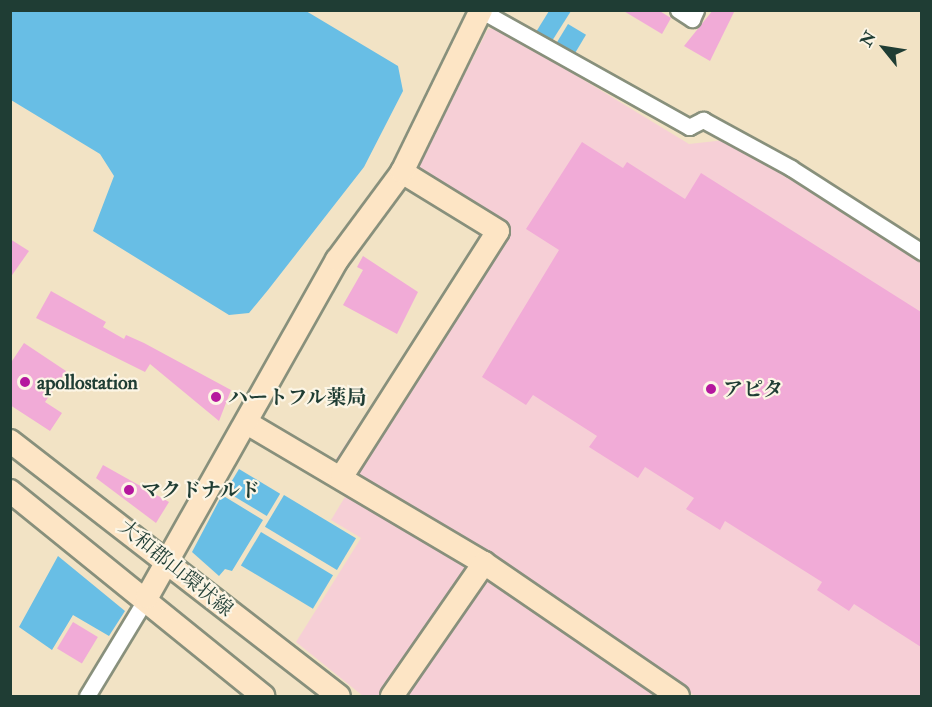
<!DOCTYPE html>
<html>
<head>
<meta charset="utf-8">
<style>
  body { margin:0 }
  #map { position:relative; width:932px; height:707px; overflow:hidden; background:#f2e3c5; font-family:"IM FELL Double Pica","Noto Serif JP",serif }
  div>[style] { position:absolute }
  .built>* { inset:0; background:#f6cfd6 }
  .water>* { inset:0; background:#68bee5; transform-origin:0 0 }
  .building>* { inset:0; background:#f1abd7; transform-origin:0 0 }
  .roads { filter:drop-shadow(2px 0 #88907c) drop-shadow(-2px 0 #88907c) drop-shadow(0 2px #88907c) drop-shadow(0 -2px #88907c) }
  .street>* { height:15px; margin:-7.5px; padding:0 7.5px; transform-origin:7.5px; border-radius:7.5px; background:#fff }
  .secondary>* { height:22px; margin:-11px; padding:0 11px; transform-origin:11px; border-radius:11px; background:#fde5c5 }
  .dots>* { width:16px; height:16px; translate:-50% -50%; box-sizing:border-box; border:3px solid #fcf5e5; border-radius:50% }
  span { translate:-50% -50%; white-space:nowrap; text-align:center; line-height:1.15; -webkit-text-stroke:4.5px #fcf5e5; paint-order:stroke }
  .poi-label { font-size:20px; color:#1f3d34; font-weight:700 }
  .left { translate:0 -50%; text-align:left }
  .street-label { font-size:20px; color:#1f3d34 }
  .frame { position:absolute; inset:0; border:12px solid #1f3d34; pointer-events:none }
  .north { position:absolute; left:854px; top:18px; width:60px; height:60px; -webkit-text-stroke:4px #fcf5e5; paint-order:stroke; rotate:300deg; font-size:16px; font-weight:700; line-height:24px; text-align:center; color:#1f3d34 }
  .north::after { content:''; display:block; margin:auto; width:21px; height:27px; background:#1f3d34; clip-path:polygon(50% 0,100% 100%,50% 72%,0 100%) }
</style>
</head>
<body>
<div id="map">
  <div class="built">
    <i style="clip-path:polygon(498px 28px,689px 144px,725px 140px,794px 174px,854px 218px,921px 254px,921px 696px,696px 696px,676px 685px,669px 696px,363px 696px,296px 642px,361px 538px,331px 520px,348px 492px,324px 477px,480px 241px,477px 232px,406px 189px,488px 29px)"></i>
  </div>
  <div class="water">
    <i style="clip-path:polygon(10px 11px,306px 11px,398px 66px,403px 91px,364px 167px,268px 290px,249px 313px,229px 315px,93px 231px,114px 176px,100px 154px,11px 100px)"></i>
    <i style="clip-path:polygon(549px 11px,571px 11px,552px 41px,536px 32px)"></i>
    <i style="left:568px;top:24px;width:21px;height:22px;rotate:31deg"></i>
    <i style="left:239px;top:469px;width:48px;height:26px;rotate:31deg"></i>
    <i style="clip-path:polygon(222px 495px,263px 520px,232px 571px,225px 569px,219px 576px,192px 552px)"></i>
    <i style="left:284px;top:495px;width:84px;height:37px;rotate:31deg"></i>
    <i style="left:261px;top:532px;width:84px;height:39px;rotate:31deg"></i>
    <i style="clip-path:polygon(58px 556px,125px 611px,109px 636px,73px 615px,52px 650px,19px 627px)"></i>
  </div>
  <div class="building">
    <i style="clip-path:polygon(622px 10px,658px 10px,671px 18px,662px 34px)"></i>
    <i style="clip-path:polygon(713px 10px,735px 10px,710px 61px,684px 46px)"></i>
    <i style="clip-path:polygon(582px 142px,623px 168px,627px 162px,685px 199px,701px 173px,921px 312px,921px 647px,854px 604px,849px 611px,817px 590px,822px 582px,725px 521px,720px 530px,686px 509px,694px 498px,645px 467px,638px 478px,589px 447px,597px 436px,533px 395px,526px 405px,482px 377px,559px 250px,526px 229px)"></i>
    <i style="clip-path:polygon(10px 239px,29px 251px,10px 278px)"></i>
    <i style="clip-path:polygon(363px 256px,418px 292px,397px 334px,343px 305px,363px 270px,357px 267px)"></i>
    <i style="clip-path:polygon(51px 291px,106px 322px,103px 327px,124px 339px,126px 335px,144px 343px,231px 390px,219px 421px,150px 364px,145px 372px,36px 318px)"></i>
    <i style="clip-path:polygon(24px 343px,66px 371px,45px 402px,62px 413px,50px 431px,10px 405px,10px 364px)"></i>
    <i style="clip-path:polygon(103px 465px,169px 502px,156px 523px,96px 478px)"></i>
    <i style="left:73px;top:622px;width:29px;height:31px;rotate:31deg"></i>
  </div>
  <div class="roads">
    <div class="street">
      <i style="left:480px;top:10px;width:240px;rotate:29.2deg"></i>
      <i style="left:689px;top:127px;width:16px;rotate:-27deg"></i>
      <i style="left:703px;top:120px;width:100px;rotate:28.6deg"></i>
      <i style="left:791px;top:168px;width:156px;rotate:32.7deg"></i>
      <i style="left:678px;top:10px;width:17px;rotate:33deg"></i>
      <i style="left:692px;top:19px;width:10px;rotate:-66deg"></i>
      <i style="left:87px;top:696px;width:116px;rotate:-58.8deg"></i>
    </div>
    <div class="secondary">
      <i style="left:247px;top:423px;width:275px;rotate:30.6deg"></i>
      <i style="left:484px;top:563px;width:235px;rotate:34.4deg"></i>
      <i style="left:10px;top:441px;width:416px;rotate:37.8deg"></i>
      <i style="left:342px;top:476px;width:290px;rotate:-57.5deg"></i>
      <i style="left:498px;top:231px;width:113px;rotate:-148.4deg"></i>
      <i style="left:10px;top:491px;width:326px;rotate:39deg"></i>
      <i style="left:147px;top:597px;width:387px;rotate:-60.6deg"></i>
      <i style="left:337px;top:260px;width:109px;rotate:-53.5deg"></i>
      <i style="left:402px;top:172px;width:180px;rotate:-64deg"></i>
      <i style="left:392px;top:696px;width:162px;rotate:-55.3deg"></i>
    </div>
  </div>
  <div class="dots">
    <i style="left:25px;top:382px;background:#b5179e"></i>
    <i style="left:711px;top:389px;background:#b5179e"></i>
    <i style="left:216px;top:397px;background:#b5179e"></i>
    <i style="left:129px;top:490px;background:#b5179e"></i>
  </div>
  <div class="poi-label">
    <span class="left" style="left:37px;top:382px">apollostation</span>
    <span class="left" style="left:723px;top:389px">アピタ</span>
    <span class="left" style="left:228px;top:397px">ハートフル薬局</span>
    <span class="left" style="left:141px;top:490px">マクドナルド</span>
  </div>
  <div class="street-label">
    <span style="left:176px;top:568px;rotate:39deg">大和郡山環状線</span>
  </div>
  <div class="frame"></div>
  <div class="north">N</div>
</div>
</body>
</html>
